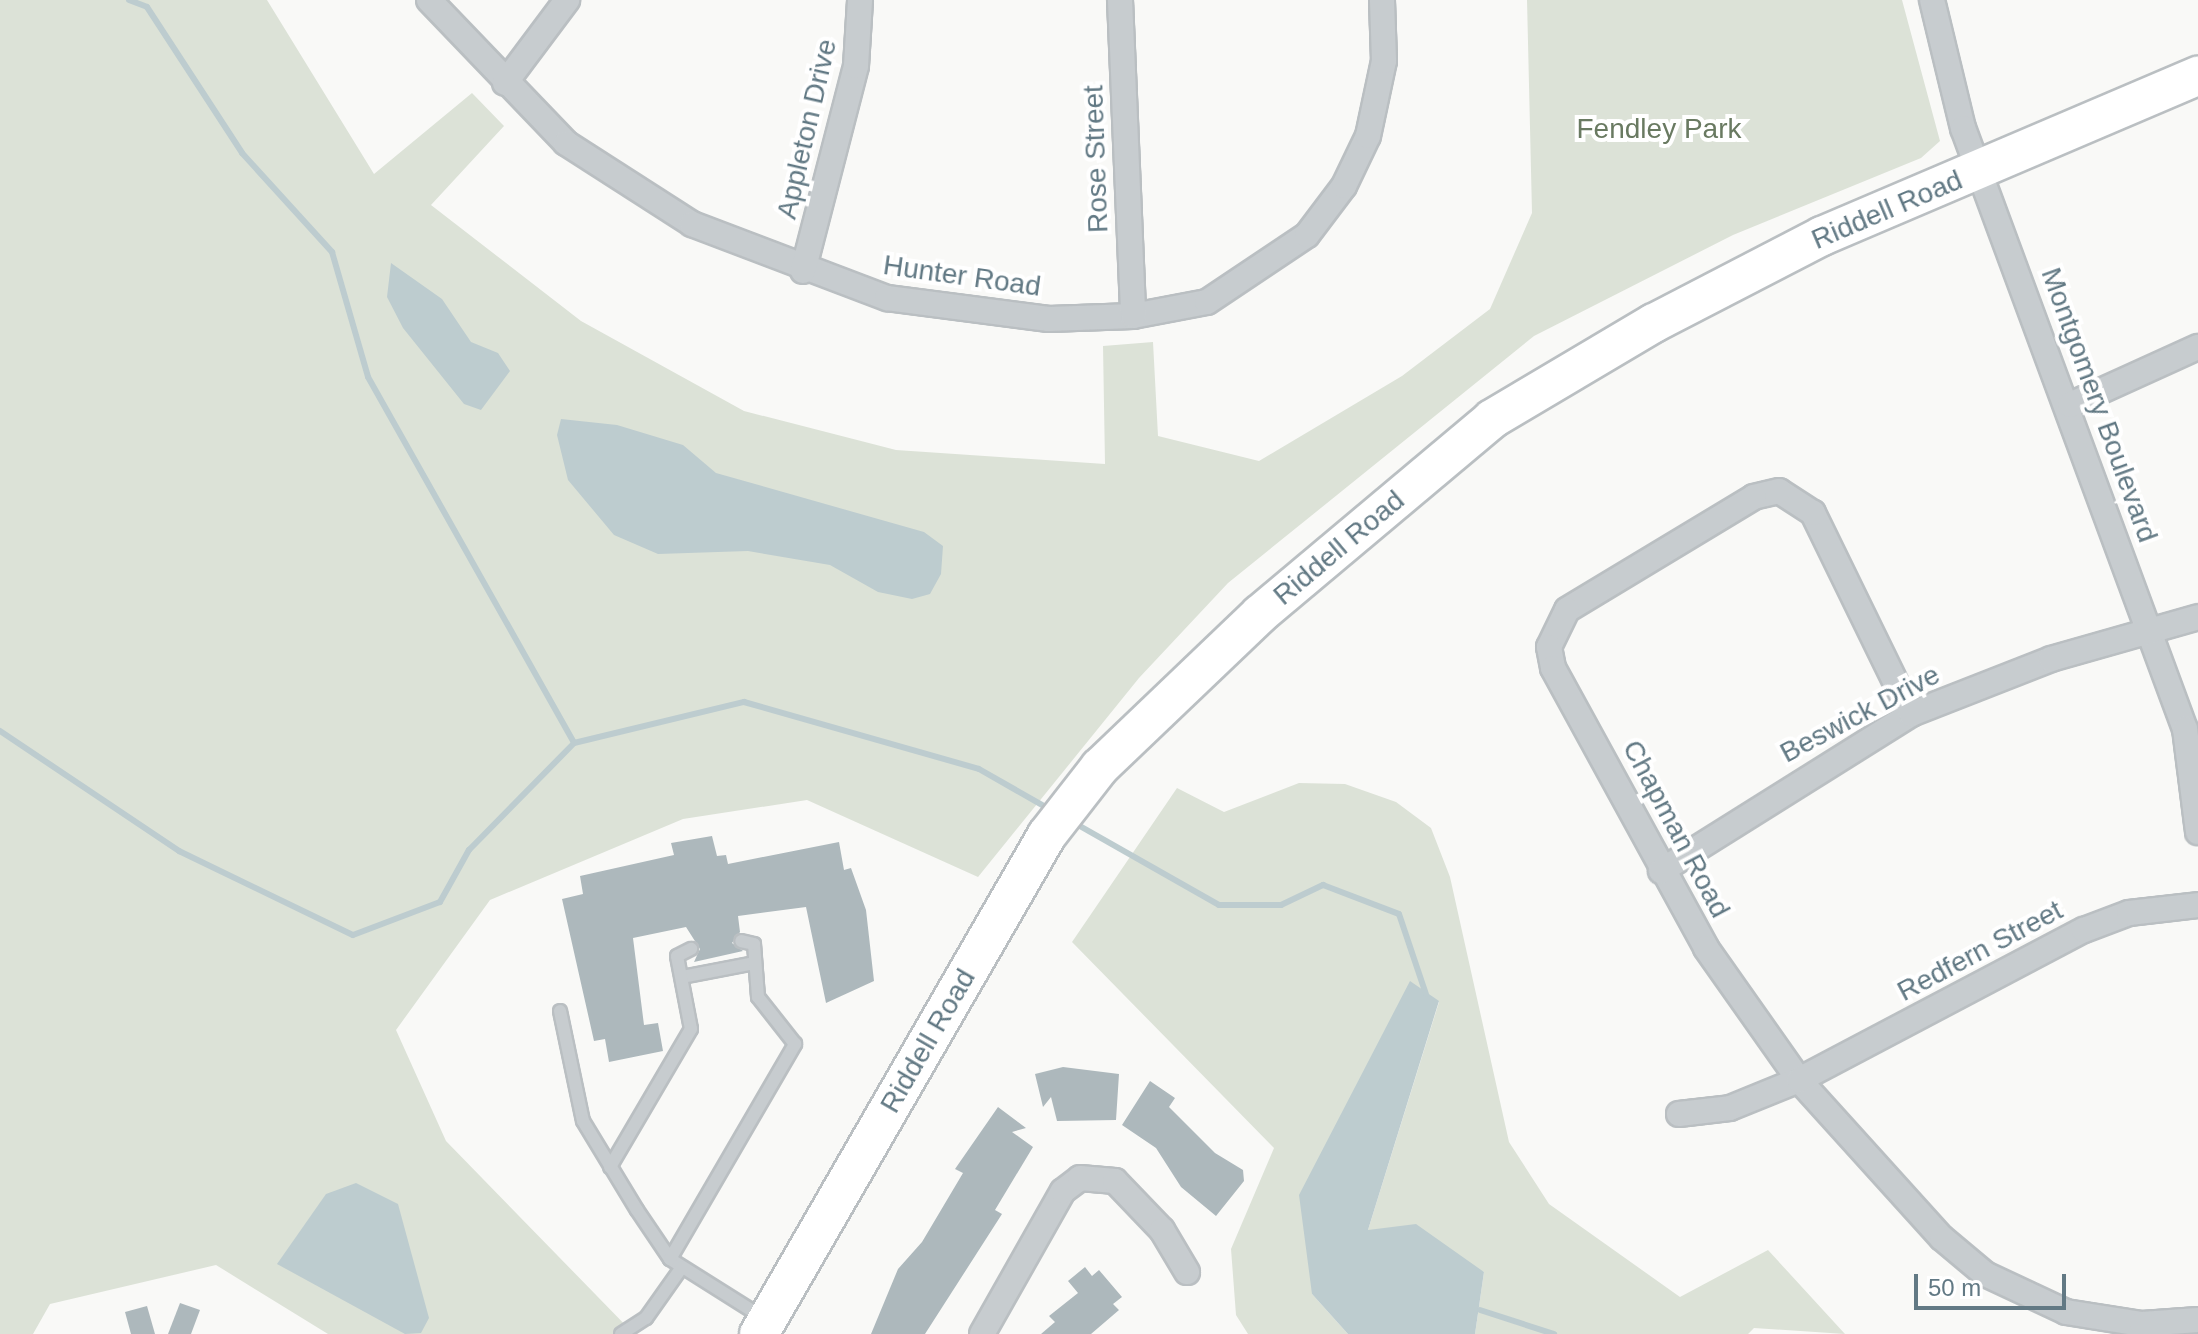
<!DOCTYPE html>
<html>
<head>
<meta charset="utf-8">
<style>
  body { margin:0 }
  #map { position:relative; width:2198px; height:1334px; overflow:hidden; background:#f9f9f7; font-family:Arial,sans-serif }
  div>[style] { position:absolute }
  .green>* { inset:0; background:#dce2d7 }
  .water>* { inset:0; background:#bdcccf }
  .stream>* { height:6px; margin:-3px; padding:0 3px; transform-origin:3px; border-radius:3px; background:#bdcccf }
  .building>* { inset:0; background:#adb8bc }
  .roads { filter:drop-shadow(2px 0 #babfc2) drop-shadow(-2px 0 #babfc2) drop-shadow(0 2px #babfc2) drop-shadow(0 -2px #babfc2) }
  .service>* { height:12px; margin:-6px; padding:0 6px; transform-origin:6px; border-radius:6px; background:#c7cccf }
  .minor>* { height:24px; margin:-12px; padding:0 12px; transform-origin:12px; border-radius:12px; background:#c7cccf }
  .primary>* { height:38px; margin:-19px; padding:0 19px; transform-origin:19px; border-radius:19px; background:#fff }
  span { translate:-50% -50%; white-space:nowrap; text-align:center; line-height:1.15; -webkit-text-stroke:8px #fff; paint-order:stroke }
  .street-label { font-size:28px; color:#627984 }
  .park-label { font-size:28px; color:#697a61 }
  .scale { position:absolute; left:1914px; top:1274px; width:152px; height:36px; box-sizing:border-box; border:4px solid #627984; border-top:0; padding-left:10px; font-size:24px; line-height:28px; white-space:nowrap; color:#627984; -webkit-text-stroke:6px #fff; paint-order:stroke }
</style>
</head>
<body>
<div id="map">
  <div class="green">
    <i style="clip-path:polygon(0 0,267px 0,374px 174px,472px 93px,504px 126px,431px 205px,581px 321px,744px 411px,896px 450px,1105px 464px,1103px 346px,1153px 342px,1158px 436px,1259px 461px,1402px 376px,1490px 309px,1532px 213px,1527px 0,1902px 0,1940px 141px,1921px 158px,1733px 235px,1534px 336px,1228px 583px,1139px 678px,978px 877px,807px 800px,683px 819px,490px 900px,396px 1030px,446px 1141px,634px 1334px,328px 1334px,216px 1265px,50px 1304px,33px 1334px,0 1334px)"></i>
    <i style="clip-path:polygon(1299px 783px,1345px 784px,1396px 802px,1431px 828px,1450px 877px,1509px 1142px,1549px 1204px,1680px 1297px,1768px 1250px,1845px 1334px,1754px 1328px,1748px 1334px,1475px 1334px,1484px 1272px,1368px 1230px,1439px 1002px,1426px 994px,1312px 1294px,1348px 1334px,1248px 1334px,1236px 1315px,1231px 1249px,1274px 1148px,1072px 942px,1177px 788px,1224px 812px)"></i>
  </div>
  <div class="water">
    <i style="clip-path:polygon(391px 263px,442px 299px,471px 342px,498px 353px,510px 371px,481px 410px,464px 404px,403px 328px,387px 297px)"></i>
    <i style="clip-path:polygon(561px 419px,617px 425px,683px 445px,716px 473px,924px 532px,943px 546px,941px 574px,930px 594px,912px 599px,878px 592px,830px 565px,748px 551px,658px 554px,614px 535px,568px 480px,557px 435px)"></i>
    <i style="clip-path:polygon(1410px 981px,1439px 1001px,1368px 1230px,1416px 1224px,1484px 1272px,1475px 1334px,1348px 1334px,1312px 1294px,1299px 1195px)"></i>
    <i style="clip-path:polygon(356px 1183px,398px 1204px,429px 1318px,421px 1333px,405px 1334px,277px 1264px,326px 1194px)"></i>
  </div>
  <div class="stream">
    <i style="left:129px;top:0;width:19px;rotate:21deg"></i>
    <i style="left:147px;top:7px;width:174px;rotate:56.9deg"></i>
    <i style="left:242px;top:153px;width:134px;rotate:47.7deg"></i>
    <i style="left:332px;top:252px;width:130px;rotate:73.9deg"></i>
    <i style="left:368px;top:377px;width:420px;rotate:60.6deg"></i>
    <i style="left:0;top:731px;width:216px;rotate:33.8deg"></i>
    <i style="left:179px;top:851px;width:193px;rotate:25.8deg"></i>
    <i style="left:353px;top:935px;width:93px;rotate:-20.8deg"></i>
    <i style="left:440px;top:902px;width:60px;rotate:-60.9deg"></i>
    <i style="left:469px;top:850px;width:150px;rotate:-45.5deg"></i>
    <i style="left:574px;top:743px;width:175px;rotate:-13.6deg"></i>
    <i style="left:744px;top:702px;width:244px;rotate:15.9deg"></i>
    <i style="left:979px;top:769px;width:83px;rotate:29.7deg"></i>
    <i style="left:1071px;top:821px;width:170px;rotate:29.6deg"></i>
    <i style="left:1219px;top:905px;width:62px"></i>
    <i style="left:1281px;top:905px;width:47px;rotate:-25.5deg"></i>
    <i style="left:1323px;top:885px;width:81px;rotate:20.9deg"></i>
    <i style="left:1399px;top:914px;width:84px;rotate:71.4deg"></i>
    <i style="left:1480px;top:1310px;width:78px;rotate:18deg"></i>
  </div>
  <div class="building">
    <i style="clip-path:polygon(712px 836px,717px 856px,726px 855px,728px 864px,839px 842px,844px 870px,851px 868px,866px 910px,874px 981px,826px 1003px,806px 907px,738px 916px,740px 932px,732px 943px,743px 951px,694px 962px,700px 949px,686px 927px,633px 938px,644px 1025px,658px 1023px,663px 1051px,609px 1062px,605px 1039px,594px 1041px,562px 899px,583px 894px,580px 876px,674px 855px,671px 843px)"></i>
    <i style="clip-path:polygon(1063px 1067px,1119px 1074px,1116px 1120px,1057px 1121px,1051px 1097px,1043px 1107px,1035px 1074px)"></i>
    <i style="clip-path:polygon(1150px 1081px,1175px 1098px,1169px 1107px,1215px 1153px,1243px 1170px,1244px 1181px,1216px 1216px,1181px 1187px,1156px 1148px,1122px 1125px)"></i>
    <i style="clip-path:polygon(998px 1107px,1026px 1128px,1012px 1132px,1033px 1147px,995px 1210px,1002px 1214px,925px 1334px,871px 1334px,898px 1269px,922px 1242px,963px 1173px,955px 1169px)"></i>
    <i style="clip-path:polygon(1085px 1267px,1092px 1276px,1099px 1270px,1122px 1297px,1113px 1304px,1119px 1310px,1091px 1334px,1041px 1334px,1055px 1322px,1049px 1316px,1078px 1293px,1068px 1281px)"></i>
    <i style="clip-path:polygon(180px 1303px,200px 1310px,191px 1334px,168px 1334px)"></i>
    <i style="clip-path:polygon(147px 1306px,155px 1334px,131px 1334px,125px 1312px)"></i>
  </div>
  <div class="roads">
    <div class="service">
      <i style="left:682px;top:977px;width:74px;rotate:-10.9deg"></i>
      <i style="left:560px;top:1011px;width:112px;rotate:78.2deg"></i>
      <i style="left:583px;top:1121px;width:104px;rotate:58.8deg"></i>
      <i style="left:637px;top:1210px;width:59px;rotate:56deg"></i>
      <i style="left:670px;top:1259px;width:109px;rotate:32.2deg"></i>
      <i style="left:610px;top:1167px;width:160px;rotate:-59.6deg"></i>
      <i style="left:691px;top:1029px;width:74px;rotate:-100.9deg"></i>
      <i style="left:677px;top:956px;width:16px;rotate:-27deg"></i>
      <i style="left:670px;top:1259px;width:249px;rotate:-59.8deg"></i>
      <i style="left:795px;top:1044px;width:60px;rotate:-128.2deg"></i>
      <i style="left:758px;top:997px;width:53px;rotate:-94.3deg"></i>
      <i style="left:754px;top:944px;width:13px;rotate:-167deg"></i>
      <i style="left:621px;top:1334px;width:30px;rotate:-33deg"></i>
      <i style="left:646px;top:1318px;width:62px;rotate:-54.8deg"></i>
    </div>
    <div class="minor">
      <i style="left:429px;top:0;width:198px;rotate:46.2deg"></i>
      <i style="left:566px;top:143px;width:150px;rotate:32.7deg"></i>
      <i style="left:692px;top:224px;width:209px;rotate:20.8deg"></i>
      <i style="left:887px;top:298px;width:163px;rotate:7.4deg"></i>
      <i style="left:1049px;top:319px;width:84px;rotate:-2deg"></i>
      <i style="left:1133px;top:316px;width:75px;rotate:-10.7deg"></i>
      <i style="left:1207px;top:302px;width:120px;rotate:-33.8deg"></i>
      <i style="left:1307px;top:235px;width:61px;rotate:-52.9deg"></i>
      <i style="left:1344px;top:186px;width:55px;rotate:-64.4deg"></i>
      <i style="left:1368px;top:136px;width:77px;rotate:-78deg"></i>
      <i style="left:1384px;top:61px;width:61px;rotate:-91.9deg"></i>
      <i style="left:1120px;top:0;width:316px;rotate:87.6deg"></i>
      <i style="left:1932px;top:0;width:132px;rotate:76.4deg"></i>
      <i style="left:1963px;top:128px;width:641px;rotate:69.73deg"></i>
      <i style="left:2185px;top:729px;width:104px;rotate:82.8deg"></i>
      <i style="left:505px;top:83px;width:104px;rotate:-53.2deg"></i>
      <i style="left:803px;top:271px;width:212px;rotate:-75.5deg"></i>
      <i style="left:856px;top:66px;width:66px;rotate:-86.5deg"></i>
      <i style="left:2070px;top:405px;width:141px;rotate:-24.4deg"></i>
      <i style="left:1911px;top:714px;width:224px;rotate:-116deg"></i>
      <i style="left:1813px;top:513px;width:40px;rotate:-147.1deg"></i>
      <i style="left:1779px;top:491px;width:26px;rotate:167deg"></i>
      <i style="left:1754px;top:497px;width:218px;rotate:148.9deg"></i>
      <i style="left:1567px;top:610px;width:41px;rotate:115.9deg"></i>
      <i style="left:1549px;top:647px;width:21px;rotate:79deg"></i>
      <i style="left:1553px;top:668px;width:319px;rotate:61.3deg"></i>
      <i style="left:1706px;top:948px;width:161px;rotate:54.8deg"></i>
      <i style="left:1799px;top:1080px;width:213px;rotate:47.9deg"></i>
      <i style="left:1942px;top:1238px;width:56px;rotate:39.9deg"></i>
      <i style="left:1985px;top:1274px;width:89px;rotate:25.1deg"></i>
      <i style="left:2066px;top:1312px;width:77px;rotate:9deg"></i>
      <i style="left:2142px;top:1324px;width:56px;rotate:-4.1deg"></i>
      <i style="left:1661px;top:871px;width:295px;rotate:-32.1deg"></i>
      <i style="left:1911px;top:714px;width:150px;rotate:-21.4deg"></i>
      <i style="left:2051px;top:659px;width:153px;rotate:-15.9deg"></i>
      <i style="left:1679px;top:1114px;width:51px;rotate:-6.7deg"></i>
      <i style="left:1730px;top:1108px;width:74px;rotate:-22.1deg"></i>
      <i style="left:1799px;top:1080px;width:322px;rotate:-27.8deg"></i>
      <i style="left:2084px;top:930px;width:48px;rotate:-20.7deg"></i>
      <i style="left:2129px;top:913px;width:69px;rotate:-6.6deg"></i>
      <i style="left:982px;top:1334px;width:164px;rotate:-60.5deg"></i>
      <i style="left:1063px;top:1191px;width:21px;rotate:-37deg"></i>
      <i style="left:1080px;top:1178px;width:35px;rotate:5deg"></i>
      <i style="left:1115px;top:1181px;width:68px;rotate:46.2deg"></i>
      <i style="left:1162px;top:1230px;width:49px;rotate:59.2deg"></i>
    </div>
    <div class="primary">
      <i style="left:759px;top:1334px;width:576px;rotate:-60.01deg"></i>
      <i style="left:1047px;top:835px;width:86px;rotate:-52.1deg"></i>
      <i style="left:1100px;top:767px;width:221px;rotate:-43.7deg"></i>
      <i style="left:1260px;top:614px;width:303px;rotate:-40deg"></i>
      <i style="left:1492px;top:419px;width:188px;rotate:-30.7deg"></i>
      <i style="left:1654px;top:323px;width:189px;rotate:-27.4deg"></i>
      <i style="left:1822px;top:236px;width:409px;rotate:-23.1deg"></i>
    </div>
  </div>
  <div class="street-label">
    <span style="left:807px;top:129px;rotate:-77deg">Appleton Drive</span>
    <span style="left:1096px;top:159px;rotate:-92deg">Rose Street</span>
    <span style="left:1887px;top:210px;rotate:-23deg">Riddell Road</span>
    <span style="left:962px;top:276px;rotate:8deg">Hunter Road</span>
    <span style="left:2099px;top:405px;rotate:70deg">Montgomery Boulevard</span>
    <span style="left:1339px;top:548px;rotate:-40deg">Riddell Road</span>
    <span style="left:1860px;top:714px;rotate:-28deg">Beswick Drive</span>
    <span style="left:1676px;top:829px;rotate:62deg">Chapman Road</span>
    <span style="left:1980px;top:951px;rotate:-28deg">Redfern Street</span>
    <span style="left:928px;top:1041px;rotate:-60deg">Riddell Road</span>
  </div>
  <div class="park-label">
    <span style="left:1659px;top:129px">Fendley Park</span>
  </div>
  <div class="scale">50 m</div>
</div>
</body>
</html>
